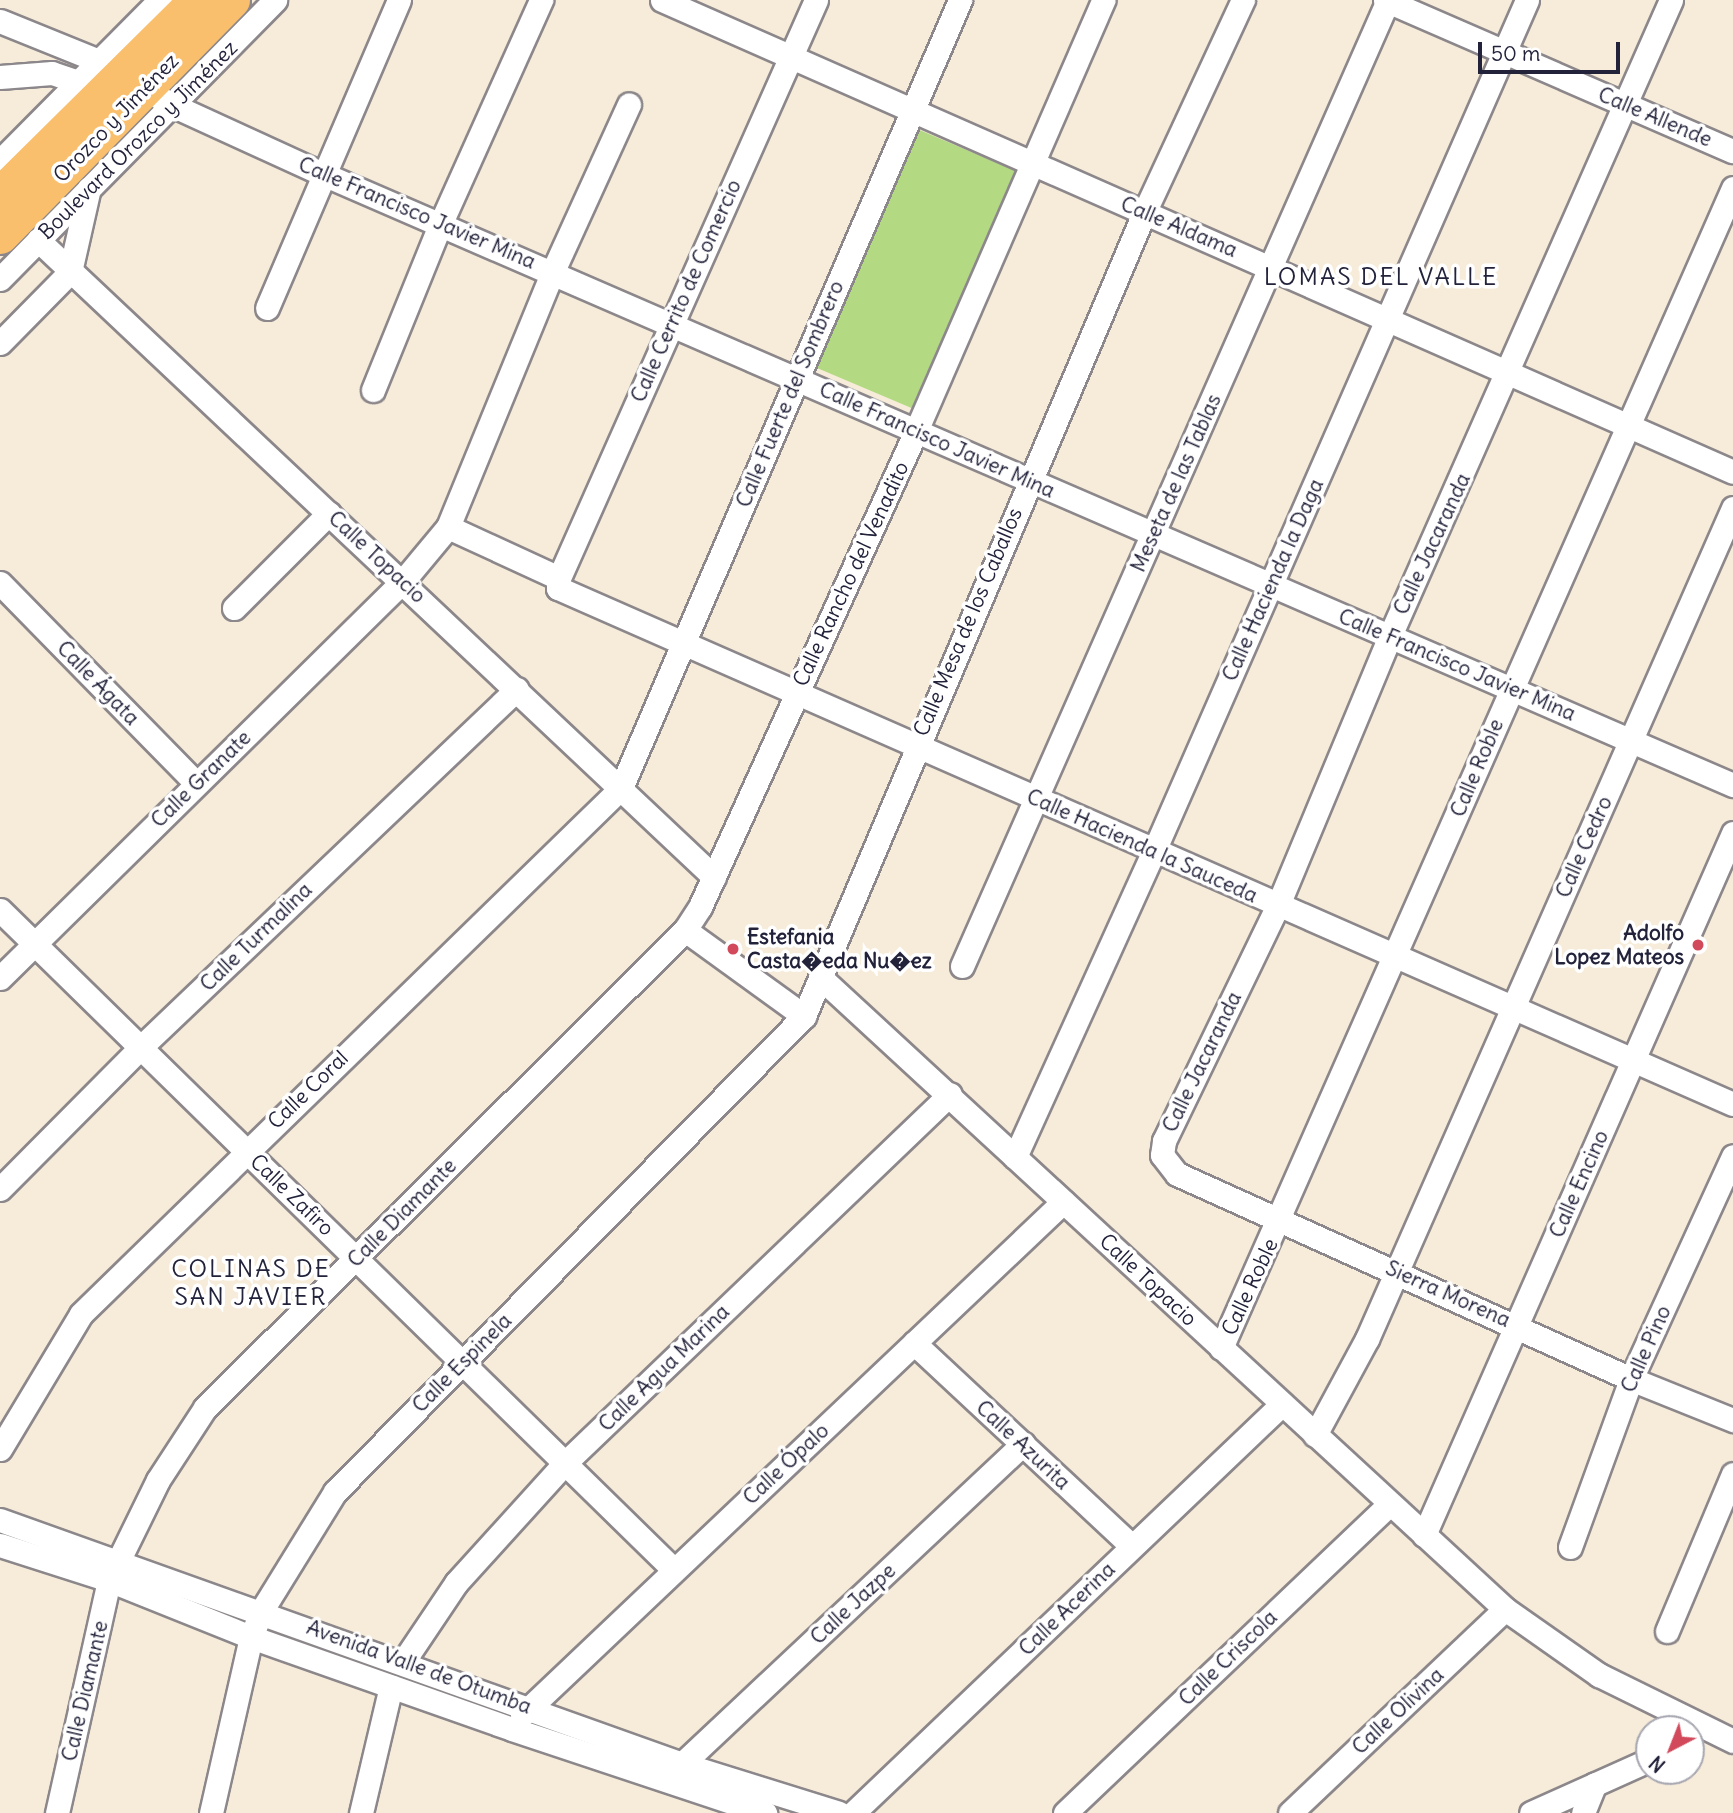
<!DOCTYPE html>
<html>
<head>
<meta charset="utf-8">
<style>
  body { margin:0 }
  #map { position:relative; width:1733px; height:1813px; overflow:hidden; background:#f7ecda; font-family:Delius,sans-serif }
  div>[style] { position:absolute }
  .green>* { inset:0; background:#b3d983; transform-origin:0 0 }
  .roads { filter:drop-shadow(2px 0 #8c878a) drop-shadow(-2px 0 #8c878a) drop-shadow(0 2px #8c878a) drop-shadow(0 -2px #8c878a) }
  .minor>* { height:23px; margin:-11.5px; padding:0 11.5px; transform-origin:11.5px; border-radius:11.5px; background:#fff }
  .highway>* { height:35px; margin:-17.5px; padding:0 17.5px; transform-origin:17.5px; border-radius:17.5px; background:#f9bf6d }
  .dots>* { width:19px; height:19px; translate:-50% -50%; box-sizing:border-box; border:4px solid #fff; border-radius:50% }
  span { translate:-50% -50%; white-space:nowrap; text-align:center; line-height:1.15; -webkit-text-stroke:7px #fff; paint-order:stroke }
  .street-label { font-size:21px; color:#22223b }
  .poi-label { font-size:21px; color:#22223b; font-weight:700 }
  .right { translate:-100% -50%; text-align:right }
  .left { translate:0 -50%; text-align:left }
  .quarter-label { font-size:24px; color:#22223b; letter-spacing:2px }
  .north { position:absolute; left:1635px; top:1715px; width:70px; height:70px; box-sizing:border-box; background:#fff; border:2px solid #a7a7b1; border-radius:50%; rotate:222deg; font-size:19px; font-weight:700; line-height:28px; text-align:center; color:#22223b }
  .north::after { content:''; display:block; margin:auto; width:24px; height:32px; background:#d1495b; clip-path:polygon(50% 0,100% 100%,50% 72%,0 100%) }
  .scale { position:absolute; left:1478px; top:42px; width:142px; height:32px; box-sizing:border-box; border:4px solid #22223b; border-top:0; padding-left:9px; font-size:21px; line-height:24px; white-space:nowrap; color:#22223b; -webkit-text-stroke:5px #fff; paint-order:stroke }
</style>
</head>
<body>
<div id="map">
  <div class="green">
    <i style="left:910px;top:126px;width:116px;height:259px;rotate:23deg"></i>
  </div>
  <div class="roads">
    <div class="minor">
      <i style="left:662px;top:0;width:1170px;rotate:23.78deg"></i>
      <i style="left:816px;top:0;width:633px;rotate:113.97deg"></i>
      <i style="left:559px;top:578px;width:10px;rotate:96deg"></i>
      <i style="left:558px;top:588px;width:1283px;rotate:23.71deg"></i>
      <i style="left:1385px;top:0;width:379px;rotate:23.5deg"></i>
      <i style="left:1671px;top:0;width:695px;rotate:113.84deg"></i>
      <i style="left:1390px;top:636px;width:291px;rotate:112.6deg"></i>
      <i style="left:1278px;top:905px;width:262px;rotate:115.8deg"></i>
      <i style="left:1164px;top:1141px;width:14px;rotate:98deg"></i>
      <i style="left:1162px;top:1155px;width:24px;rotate:52deg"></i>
      <i style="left:1177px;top:1174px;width:498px;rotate:24.3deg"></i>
      <i style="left:1631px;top:1379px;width:110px;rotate:21.9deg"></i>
      <i style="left:0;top:21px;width:107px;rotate:22deg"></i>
      <i style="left:99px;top:61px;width:85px;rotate:31.1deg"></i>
      <i style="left:172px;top:105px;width:166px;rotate:24.6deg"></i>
      <i style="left:323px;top:174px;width:1537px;rotate:23.43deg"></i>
      <i style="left:0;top:77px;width:52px;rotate:-4.4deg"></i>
      <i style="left:52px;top:73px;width:28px;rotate:19deg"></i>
      <i style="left:0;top:161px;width:227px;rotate:-45.2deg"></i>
      <i style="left:38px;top:240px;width:929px;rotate:43.3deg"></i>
      <i style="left:0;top:279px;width:392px;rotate:-45.4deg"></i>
      <i style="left:267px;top:308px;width:335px;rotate:-66.8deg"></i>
      <i style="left:0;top:343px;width:100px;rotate:-45.4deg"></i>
      <i style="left:70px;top:272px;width:86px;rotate:-77.3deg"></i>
      <i style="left:373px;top:390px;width:178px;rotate:-67.9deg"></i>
      <i style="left:440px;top:225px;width:247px;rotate:-65.8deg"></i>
      <i style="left:448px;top:527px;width:122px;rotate:24.7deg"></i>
      <i style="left:0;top:583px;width:280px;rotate:45.6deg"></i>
      <i style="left:234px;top:608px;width:134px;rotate:-45deg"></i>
      <i style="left:0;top:910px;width:943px;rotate:44.4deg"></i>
      <i style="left:685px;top:930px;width:147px;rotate:35.9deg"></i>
      <i style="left:962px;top:966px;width:1056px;rotate:-66.2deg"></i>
      <i style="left:0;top:978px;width:566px;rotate:-44.57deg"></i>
      <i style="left:403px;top:581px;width:70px;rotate:-50.2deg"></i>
      <i style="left:448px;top:527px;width:277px;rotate:-67.7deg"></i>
      <i style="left:553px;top:271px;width:183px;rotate:-65.5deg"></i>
      <i style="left:821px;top:978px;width:931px;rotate:42.69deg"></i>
      <i style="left:1505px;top:1609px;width:115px;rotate:35.1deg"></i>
      <i style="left:1599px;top:1675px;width:149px;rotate:26.2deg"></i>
      <i style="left:1015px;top:1157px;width:336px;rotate:-65.6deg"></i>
      <i style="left:1154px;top:851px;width:929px;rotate:-66.33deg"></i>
      <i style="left:0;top:1189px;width:200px;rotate:-45.2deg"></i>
      <i style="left:141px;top:1047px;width:519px;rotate:-43.6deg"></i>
      <i style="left:914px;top:1343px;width:298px;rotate:43deg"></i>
      <i style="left:1221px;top:1348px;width:1268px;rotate:-66.18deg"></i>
      <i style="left:1315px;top:1435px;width:109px;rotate:-61.6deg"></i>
      <i style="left:1367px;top:1339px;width:908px;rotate:-66.23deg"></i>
      <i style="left:0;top:1449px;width:157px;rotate:-59deg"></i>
      <i style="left:81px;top:1314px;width:754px;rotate:-44.25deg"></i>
      <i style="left:621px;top:788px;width:858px;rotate:-66.72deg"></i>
      <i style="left:0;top:1520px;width:724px;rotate:19.69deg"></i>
      <i style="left:682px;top:1764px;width:164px;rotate:17.3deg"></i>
      <i style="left:1424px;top:1535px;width:767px;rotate:-66.24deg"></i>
      <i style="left:0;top:1545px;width:114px;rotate:17.8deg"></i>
      <i style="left:109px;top:1580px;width:153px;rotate:21.9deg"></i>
      <i style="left:251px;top:1637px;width:277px;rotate:19.4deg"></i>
      <i style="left:512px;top:1729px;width:267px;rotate:18.4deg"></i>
      <i style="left:1570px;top:1547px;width:179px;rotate:-70deg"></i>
      <i style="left:1631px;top:1379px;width:245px;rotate:-65.4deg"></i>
      <i style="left:1667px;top:1631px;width:170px;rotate:-67.2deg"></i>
      <i style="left:403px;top:1662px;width:95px;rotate:-56.1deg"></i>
      <i style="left:456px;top:1583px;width:162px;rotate:-47.8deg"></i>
      <i style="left:565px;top:1463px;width:533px;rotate:-43.78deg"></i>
      <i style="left:522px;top:1715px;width:746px;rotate:-43.48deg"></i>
      <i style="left:682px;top:1764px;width:468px;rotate:-43.2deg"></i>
      <i style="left:57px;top:1813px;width:239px;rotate:-77.4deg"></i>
      <i style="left:109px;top:1580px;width:111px;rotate:-63.9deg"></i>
      <i style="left:158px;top:1480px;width:86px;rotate:-56.9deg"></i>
      <i style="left:205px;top:1408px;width:677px;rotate:-44.88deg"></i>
      <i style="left:685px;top:930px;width:27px;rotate:-57deg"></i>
      <i style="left:700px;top:907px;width:523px;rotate:-65.59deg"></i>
      <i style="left:916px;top:431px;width:470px;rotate:-66.5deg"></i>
      <i style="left:211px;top:1813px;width:180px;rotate:-77.2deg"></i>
      <i style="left:251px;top:1637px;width:29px;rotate:-68deg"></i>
      <i style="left:262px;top:1610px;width:139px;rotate:-58.3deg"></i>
      <i style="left:335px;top:1492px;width:668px;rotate:-45.42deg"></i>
      <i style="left:804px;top:1016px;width:872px;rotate:-67.05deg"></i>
      <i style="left:1144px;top:213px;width:235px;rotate:-65.1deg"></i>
      <i style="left:361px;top:1813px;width:130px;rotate:-76.7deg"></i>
      <i style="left:853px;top:1813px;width:593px;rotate:-43.63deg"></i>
      <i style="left:1065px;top:1813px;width:448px;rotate:-43.6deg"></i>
      <i style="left:1290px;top:1813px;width:296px;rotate:-43.5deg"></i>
      <i style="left:1531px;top:1813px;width:129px;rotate:-24.2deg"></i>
      <i style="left:1583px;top:1813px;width:31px;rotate:-68deg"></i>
    </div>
    <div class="highway">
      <i style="left:0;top:194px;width:276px;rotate:-44.7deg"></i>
      <i style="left:0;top:236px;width:331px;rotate:-45.5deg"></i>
    </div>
  </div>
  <div class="dots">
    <i style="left:1698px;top:945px;background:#d1495b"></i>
    <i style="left:733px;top:949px;background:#d1495b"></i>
  </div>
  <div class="street-label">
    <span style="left:1655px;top:117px;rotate:23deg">Calle Allende</span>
    <span style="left:116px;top:118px;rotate:-46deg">Orozco y Jiménez</span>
    <span style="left:138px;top:140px;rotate:-45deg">Boulevard Orozco y Jiménez</span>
    <span style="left:417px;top:213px;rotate:23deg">Calle Francisco Javier Mina</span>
    <span style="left:1179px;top:227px;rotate:23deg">Calle Aldama</span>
    <span style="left:686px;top:291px;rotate:-66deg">Calle Cerrito de Comercio</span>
    <span style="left:790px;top:394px;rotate:-67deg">Calle Fuerte del Sombrero</span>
    <span style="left:937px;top:440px;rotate:24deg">Calle Francisco Javier Mina</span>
    <span style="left:1176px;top:483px;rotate:-66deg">Meseta de las Tablas</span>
    <span style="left:1432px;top:544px;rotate:-65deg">Calle Jacaranda</span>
    <span style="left:377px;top:557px;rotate:43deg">Calle Topacio</span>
    <span style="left:851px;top:574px;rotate:-65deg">Calle Rancho del Venadito</span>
    <span style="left:1273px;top:580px;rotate:-66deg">Calle Hacienda la Daga</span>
    <span style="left:968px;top:622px;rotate:-67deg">Calle Mesa de los Caballos</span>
    <span style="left:1457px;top:665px;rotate:23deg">Calle Francisco Javier Mina</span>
    <span style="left:98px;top:683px;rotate:46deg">Calle Ágata</span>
    <span style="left:1477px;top:768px;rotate:-67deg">Calle Roble</span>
    <span style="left:201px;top:779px;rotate:-44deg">Calle Granate</span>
    <span style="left:1142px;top:846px;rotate:24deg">Calle Hacienda la Sauceda</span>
    <span style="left:1584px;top:847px;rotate:-66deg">Calle Cedro</span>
    <span style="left:256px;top:937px;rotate:-44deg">Calle Turmalina</span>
    <span style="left:1202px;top:1062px;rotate:-64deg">Calle Jacaranda</span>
    <span style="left:308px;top:1090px;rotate:-44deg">Calle Coral</span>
    <span style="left:1579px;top:1184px;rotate:-66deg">Calle Encino</span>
    <span style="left:292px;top:1195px;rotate:44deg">Calle Zafiro</span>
    <span style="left:402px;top:1213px;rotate:-45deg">Calle Diamante</span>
    <span style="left:1148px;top:1280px;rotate:43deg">Calle Topacio</span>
    <span style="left:1250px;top:1287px;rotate:-65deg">Calle Roble</span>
    <span style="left:1448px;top:1294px;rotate:24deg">Sierra Morena</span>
    <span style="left:1646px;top:1349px;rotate:-66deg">Calle Pino</span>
    <span style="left:462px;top:1363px;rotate:-45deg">Calle Espinela</span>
    <span style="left:664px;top:1368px;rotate:-44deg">Calle Agua Marina</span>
    <span style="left:1023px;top:1445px;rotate:43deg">Calle Azurita</span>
    <span style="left:786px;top:1464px;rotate:-43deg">Calle Ópalo</span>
    <span style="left:853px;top:1604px;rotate:-43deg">Calle Jazpe</span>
    <span style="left:1067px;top:1609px;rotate:-44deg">Calle Acerina</span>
    <span style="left:1228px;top:1658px;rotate:-44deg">Calle Criscola</span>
    <span style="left:419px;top:1667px;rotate:20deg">Avenida Valle de Otumba</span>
    <span style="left:85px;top:1691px;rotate:-77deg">Calle Diamante</span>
    <span style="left:1398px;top:1711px;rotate:-43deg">Calle Olivina</span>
  </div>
  <div class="poi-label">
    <span class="right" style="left:1684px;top:945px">Adolfo<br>Lopez Mateos</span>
    <span class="left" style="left:747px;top:949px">Estefania<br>Casta�eda Nu�ez</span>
  </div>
  <div class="quarter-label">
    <span style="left:1381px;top:277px">LOMAS DEL VALLE</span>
    <span style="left:251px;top:1283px">COLINAS DE<br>SAN JAVIER</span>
  </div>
  <div class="north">N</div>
  <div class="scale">50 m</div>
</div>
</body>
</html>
